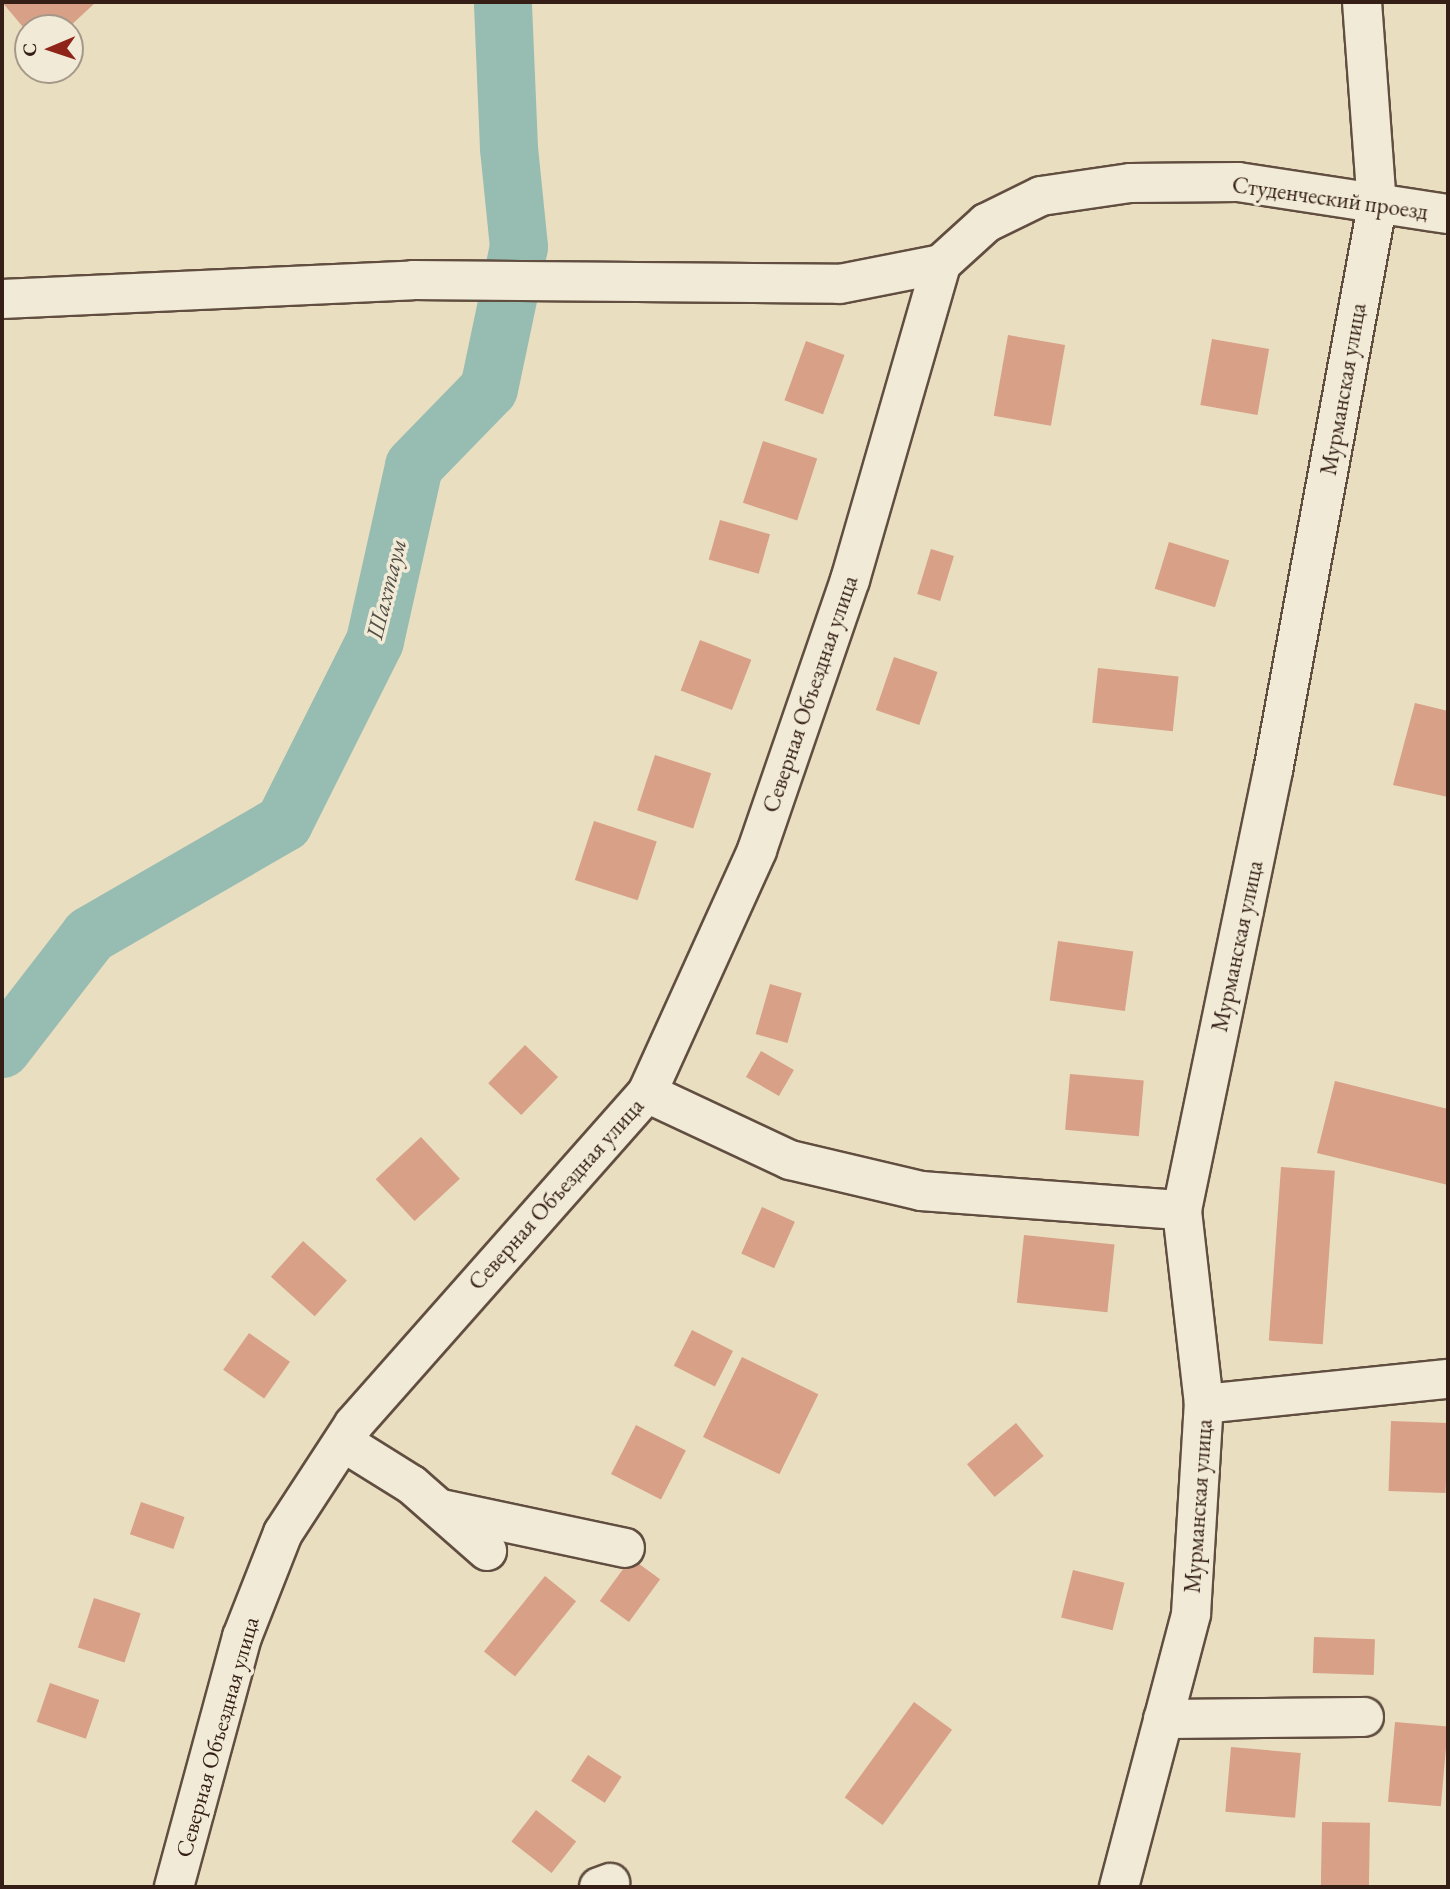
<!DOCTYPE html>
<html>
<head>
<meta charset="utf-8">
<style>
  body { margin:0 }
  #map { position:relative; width:1450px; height:1889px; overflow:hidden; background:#e9dec0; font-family:"EB Garamond",serif }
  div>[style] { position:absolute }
  .river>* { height:58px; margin:-29px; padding:0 29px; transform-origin:29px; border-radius:29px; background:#97bcb2 }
  .building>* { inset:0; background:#d7a087; transform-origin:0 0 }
  .roads { filter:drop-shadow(2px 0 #614e40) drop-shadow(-2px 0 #614e40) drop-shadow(0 2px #614e40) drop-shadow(0 -2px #614e40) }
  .minor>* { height:38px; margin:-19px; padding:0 19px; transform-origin:19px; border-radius:19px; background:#f1ead6 }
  span { translate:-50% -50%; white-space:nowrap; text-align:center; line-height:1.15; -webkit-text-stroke:7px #f1ead6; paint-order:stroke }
  .street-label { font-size:23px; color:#341e16 }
  .water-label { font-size:24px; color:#524d45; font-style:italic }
  .frame { position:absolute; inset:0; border:4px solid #341e16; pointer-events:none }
  .north { position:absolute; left:14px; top:14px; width:70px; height:70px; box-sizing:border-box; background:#f1ead6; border:2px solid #a59889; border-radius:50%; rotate:268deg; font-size:19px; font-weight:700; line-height:28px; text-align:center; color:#341e16 }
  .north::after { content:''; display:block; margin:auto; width:24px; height:32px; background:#8f2418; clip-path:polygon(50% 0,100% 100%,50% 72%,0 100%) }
</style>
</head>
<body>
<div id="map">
  <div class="river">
    <i style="left:2px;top:1049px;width:144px;rotate:-52.3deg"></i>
    <i style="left:90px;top:935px;width:224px;rotate:-30deg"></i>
    <i style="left:284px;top:823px;width:203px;rotate:-63.4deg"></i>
    <i style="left:375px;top:641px;width:179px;rotate:-77.4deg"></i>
    <i style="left:414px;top:466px;width:107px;rotate:-45.8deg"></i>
    <i style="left:489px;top:389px;width:145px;rotate:-78.1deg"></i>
    <i style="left:519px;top:247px;width:100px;rotate:-95.8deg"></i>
    <i style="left:509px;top:148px;width:146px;rotate:-92.4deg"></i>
  </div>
  <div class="building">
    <i style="clip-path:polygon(2px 2px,96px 2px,68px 28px,28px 28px,28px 33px)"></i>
    <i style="left:1008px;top:335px;width:58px;height:82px;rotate:10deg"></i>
    <i style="left:1212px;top:339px;width:58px;height:67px;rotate:10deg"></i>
    <i style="left:806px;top:341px;width:41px;height:63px;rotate:20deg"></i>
    <i style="left:763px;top:441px;width:57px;height:65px;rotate:18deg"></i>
    <i style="left:720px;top:520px;width:52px;height:41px;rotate:16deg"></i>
    <i style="left:1169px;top:542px;width:63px;height:49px;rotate:17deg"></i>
    <i style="left:931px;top:549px;width:24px;height:47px;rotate:17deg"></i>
    <i style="left:700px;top:640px;width:55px;height:54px;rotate:21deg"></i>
    <i style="left:894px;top:657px;width:46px;height:56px;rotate:19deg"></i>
    <i style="left:1098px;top:668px;width:81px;height:55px;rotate:6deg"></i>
    <i style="clip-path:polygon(1415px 703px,1448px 711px,1448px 797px,1393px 785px)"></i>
    <i style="left:655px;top:755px;width:59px;height:58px;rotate:18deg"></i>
    <i style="left:594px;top:821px;width:66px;height:62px;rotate:18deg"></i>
    <i style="left:1058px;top:941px;width:76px;height:60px;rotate:8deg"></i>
    <i style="left:770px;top:984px;width:33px;height:52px;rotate:16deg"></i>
    <i style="left:525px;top:1045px;width:46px;height:53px;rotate:44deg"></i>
    <i style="left:761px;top:1051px;width:38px;height:30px;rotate:30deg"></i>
    <i style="left:1070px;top:1074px;width:74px;height:56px;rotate:5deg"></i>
    <i style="clip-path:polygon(1335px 1081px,1448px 1109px,1448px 1185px,1317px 1153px)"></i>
    <i style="left:421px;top:1137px;width:57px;height:62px;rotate:47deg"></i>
    <i style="left:1281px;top:1167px;width:54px;height:174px;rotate:4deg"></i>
    <i style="left:762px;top:1207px;width:36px;height:51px;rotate:24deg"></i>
    <i style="left:1024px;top:1235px;width:91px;height:68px;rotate:6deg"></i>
    <i style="left:303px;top:1241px;width:59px;height:48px;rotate:42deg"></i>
    <i style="left:692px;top:1330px;width:46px;height:40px;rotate:27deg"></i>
    <i style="left:249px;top:1333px;width:50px;height:45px;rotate:35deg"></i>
    <i style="left:742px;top:1357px;width:85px;height:89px;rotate:26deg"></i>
    <i style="left:1391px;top:1421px;width:57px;height:70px;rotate:2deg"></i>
    <i style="left:1016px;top:1423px;width:43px;height:64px;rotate:50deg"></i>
    <i style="left:636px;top:1425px;width:56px;height:55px;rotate:27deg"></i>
    <i style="left:141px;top:1502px;width:46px;height:34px;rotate:19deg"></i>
    <i style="left:631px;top:1558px;width:36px;height:53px;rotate:36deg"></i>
    <i style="left:1073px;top:1570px;width:53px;height:49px;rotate:14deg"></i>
    <i style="left:545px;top:1576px;width:40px;height:97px;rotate:39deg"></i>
    <i style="left:94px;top:1598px;width:49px;height:52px;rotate:18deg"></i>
    <i style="left:1314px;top:1637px;width:61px;height:36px;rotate:2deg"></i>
    <i style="left:50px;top:1683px;width:52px;height:41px;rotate:19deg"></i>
    <i style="left:914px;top:1702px;width:47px;height:118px;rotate:36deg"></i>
    <i style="left:1395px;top:1722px;width:53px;height:80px;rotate:5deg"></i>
    <i style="left:1231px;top:1747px;width:70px;height:65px;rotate:5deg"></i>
    <i style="left:588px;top:1755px;width:40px;height:31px;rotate:33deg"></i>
    <i style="left:536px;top:1810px;width:51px;height:40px;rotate:38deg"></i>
    <i style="left:1322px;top:1822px;width:48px;height:63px;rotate:1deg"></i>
  </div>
  <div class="roads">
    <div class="minor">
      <i style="left:941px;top:264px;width:61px;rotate:-42.3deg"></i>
      <i style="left:986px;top:223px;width:61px;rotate:-26.1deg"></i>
      <i style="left:1041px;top:196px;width:90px;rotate:-8.3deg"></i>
      <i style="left:1130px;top:183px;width:108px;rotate:-0.5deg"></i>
      <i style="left:1238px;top:182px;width:212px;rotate:8.7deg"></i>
      <i style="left:2px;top:299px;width:411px;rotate:-2.6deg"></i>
      <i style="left:413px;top:280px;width:427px;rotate:0.5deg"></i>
      <i style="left:840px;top:284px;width:103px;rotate:-11.2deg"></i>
      <i style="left:647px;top:1093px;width:158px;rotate:25.1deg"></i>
      <i style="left:790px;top:1160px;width:135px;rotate:13.3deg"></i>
      <i style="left:921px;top:1191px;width:262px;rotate:4.2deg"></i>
      <i style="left:1204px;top:1404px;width:245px;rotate:-5.9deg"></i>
      <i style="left:343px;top:1442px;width:81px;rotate:31.9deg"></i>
      <i style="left:412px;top:1485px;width:100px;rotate:41.3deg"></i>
      <i style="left:442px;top:1509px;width:187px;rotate:12deg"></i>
      <i style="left:1163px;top:1719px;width:201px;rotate:-0.6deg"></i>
      <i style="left:174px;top:1887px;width:259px;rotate:-74.8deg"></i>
      <i style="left:242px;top:1637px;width:112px;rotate:-68.5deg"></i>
      <i style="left:283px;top:1533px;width:130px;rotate:-56.9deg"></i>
      <i style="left:354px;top:1424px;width:442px;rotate:-48.5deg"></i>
      <i style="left:647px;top:1093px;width:267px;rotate:-65.6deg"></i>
      <i style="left:757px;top:850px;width:286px;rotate:-71deg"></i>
      <i style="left:850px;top:580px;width:329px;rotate:-73.9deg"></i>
      <i style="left:599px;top:1887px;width:12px;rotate:-20deg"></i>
      <i style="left:1119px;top:1887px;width:282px;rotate:-75.2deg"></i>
      <i style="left:1191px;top:1614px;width:210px;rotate:-86.5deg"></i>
      <i style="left:1204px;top:1404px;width:195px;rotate:-96.5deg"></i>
      <i style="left:1182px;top:1210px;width:448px;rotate:-78.3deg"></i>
      <i style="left:1273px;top:771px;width:574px;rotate:-79.57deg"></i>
      <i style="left:1377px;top:206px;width:205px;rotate:-94.2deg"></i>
    </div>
  </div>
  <div class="street-label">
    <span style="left:1330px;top:198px;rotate:8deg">Студенческий проезд</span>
    <span style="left:1343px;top:389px;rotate:-80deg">Мурманская улица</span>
    <span style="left:810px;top:694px;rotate:-71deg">Северная Объездная улица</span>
    <span style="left:1237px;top:946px;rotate:-78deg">Мурманская улица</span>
    <span style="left:556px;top:1194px;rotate:-48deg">Северная Объездная улица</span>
    <span style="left:1198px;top:1506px;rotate:-86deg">Мурманская улица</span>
    <span style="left:217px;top:1737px;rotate:-74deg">Северная Объездная улица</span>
  </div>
  <div class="water-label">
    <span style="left:386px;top:589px;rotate:-76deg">Шахтаум</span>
  </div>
  <div class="frame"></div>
  <div class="north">С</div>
</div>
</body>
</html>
